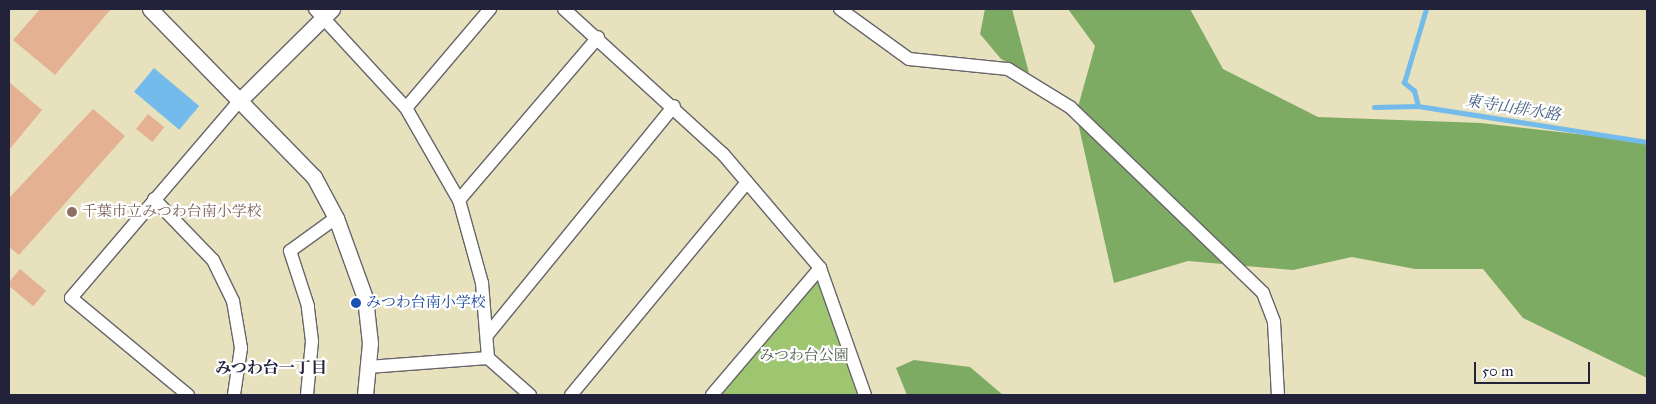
<!DOCTYPE html>
<html>
<head>
<meta charset="utf-8">
<style>
  body { margin:0 }
  #map { position:relative; width:1656px; height:404px; overflow:hidden; background:#e8e1be; font-family:"IM FELL Great Primer","Noto Serif JP",serif }
  div>[style] { position:absolute }
  .green>* { inset:0; background:#9ec671 }
  .forest>* { inset:0; background:#7eab63 }
  .water>* { inset:0; background:#72bbea; transform-origin:0 0 }
  .stream>* { height:4.5px; margin:-2.25px; padding:0 2.25px; transform-origin:2.25px; border-radius:2.25px; background:#72bbea }
  .building>* { inset:0; background:#e4b293; transform-origin:0 0 }
  .roads { filter:drop-shadow(1px 0 #676569) drop-shadow(-1px 0 #676569) drop-shadow(0 1px #676569) drop-shadow(0 -1px #676569) }
  .minor>* { height:12px; margin:-6px; padding:0 6px; transform-origin:6px; border-radius:6px; background:#fff }
  .tertiary>* { height:15px; margin:-7.5px; padding:0 7.5px; transform-origin:7.5px; border-radius:7.5px; background:#fff }
  .dots>* { width:14px; height:14px; translate:-50% -50%; box-sizing:border-box; border:2px solid #fff; border-radius:50% }
  span { translate:-50% -50%; white-space:nowrap; text-align:center; line-height:1.15; -webkit-text-stroke:4.5px #fff; paint-order:stroke }
  .education-label { font-size:15px; color:#785e54 }
  .left { translate:0 -50%; text-align:left }
  .transit-label { font-size:15px; color:#164399 }
  .park-label { font-size:15px; color:#4d5b4e }
  .water-label { font-size:16px; color:#425f81; font-style:italic }
  .neighbourhood-label { font-size:16px; color:#22223b; font-weight:700 }
  .frame { position:absolute; inset:0; border:10px solid #22223b; pointer-events:none }
  .scale { position:absolute; left:1474px; top:362px; width:116px; height:22px; box-sizing:border-box; border:2px solid #22223b; border-top:0; padding-left:6px; font-size:15px; line-height:18px; white-space:nowrap; color:#22223b; -webkit-text-stroke:4px #fff; paint-order:stroke }
</style>
</head>
<body>
<div id="map">
  <div class="green">
    <i style="clip-path:polygon(817px 279px,861px 395px,721px 395px)"></i>
  </div>
  <div class="forest">
    <i style="clip-path:polygon(985px 9px,1012px 9px,1029px 73px,1001px 59px,980px 34px)"></i>
    <i style="clip-path:polygon(1068px 9px,1190px 9px,1223px 69px,1318px 117px,1481px 123px,1647px 142px,1647px 378px,1523px 318px,1483px 269px,1415px 269px,1352px 257px,1293px 270px,1188px 261px,1114px 283px,1076px 114px,1095px 46px)"></i>
    <i style="clip-path:polygon(914px 360px,970px 367px,1003px 395px,907px 395px,896px 368px)"></i>
  </div>
  <div class="water">
    <i style="left:154px;top:68px;width:59px;height:31px;rotate:40deg"></i>
  </div>
  <div class="stream">
    <i style="left:1418px;top:106px;width:16px;rotate:-105deg"></i>
    <i style="left:1414px;top:91px;width:13px;rotate:-141deg"></i>
    <i style="left:1404px;top:83px;width:77px;rotate:-73.4deg"></i>
    <i style="left:1374px;top:107px;width:44px;rotate:-1.3deg"></i>
    <i style="left:1418px;top:106px;width:232px;rotate:8.9deg"></i>
  </div>
  <div class="building">
    <i style="clip-path:polygon(40px 9px,111px 9px,55px 75px,13px 40px)"></i>
    <i style="clip-path:polygon(9px 82px,42px 110px,9px 150px)"></i>
    <i style="clip-path:polygon(93px 109px,125px 136px,19px 255px,9px 247px,9px 198px)"></i>
    <i style="left:148px;top:114px;width:21px;height:19px;rotate:39deg"></i>
    <i style="left:20px;top:269px;width:34px;height:20px;rotate:40deg"></i>
  </div>
  <div class="roads">
    <div class="minor">
      <i style="left:315px;top:9px;width:134px;rotate:47.4deg"></i>
      <i style="left:406px;top:108px;width:106px;rotate:60.1deg"></i>
      <i style="left:459px;top:200px;width:86px;rotate:74.5deg"></i>
      <i style="left:482px;top:283px;width:75px;rotate:85.4deg"></i>
      <i style="left:564px;top:9px;width:215px;rotate:42.4deg"></i>
      <i style="left:723px;top:154px;width:150px;rotate:49.6deg"></i>
      <i style="left:820px;top:268px;width:135px;rotate:70.5deg"></i>
      <i style="left:840px;top:9px;width:85px;rotate:35.9deg"></i>
      <i style="left:909px;top:59px;width:100px;rotate:5.8deg"></i>
      <i style="left:1008px;top:69px;width:73px;rotate:31.5deg"></i>
      <i style="left:1070px;top:107px;width:268px;rotate:43.9deg"></i>
      <i style="left:1263px;top:293px;width:31px;rotate:69deg"></i>
      <i style="left:1274px;top:322px;width:73px;rotate:86.9deg"></i>
      <i style="left:406px;top:108px;width:130px;rotate:-49.7deg"></i>
      <i style="left:154px;top:199px;width:85px;rotate:46deg"></i>
      <i style="left:213px;top:260px;width:46px;rotate:64deg"></i>
      <i style="left:233px;top:301px;width:48px;rotate:80.3deg"></i>
      <i style="left:241px;top:348px;width:48px;rotate:98.5deg"></i>
      <i style="left:459px;top:200px;width:214px;rotate:-49.5deg"></i>
      <i style="left:488px;top:334px;width:294px;rotate:-50.8deg"></i>
      <i style="left:368px;top:367px;width:120px;rotate:-4.3deg"></i>
      <i style="left:488px;top:358px;width:56px;rotate:41.4deg"></i>
      <i style="left:188px;top:395px;width:152px;rotate:-140.3deg"></i>
      <i style="left:71px;top:298px;width:259px;rotate:-49.5deg"></i>
      <i style="left:307px;top:395px;width:54px;rotate:-84.7deg"></i>
      <i style="left:312px;top:341px;width:35px;rotate:-97deg"></i>
      <i style="left:308px;top:306px;width:58px;rotate:-108.1deg"></i>
      <i style="left:290px;top:251px;width:57px;rotate:-35.7deg"></i>
      <i style="left:571px;top:395px;width:276px;rotate:-50.4deg"></i>
      <i style="left:712px;top:395px;width:167px;rotate:-49.6deg"></i>
    </div>
    <div class="tertiary">
      <i style="left:150px;top:9px;width:235px;rotate:45.7deg"></i>
      <i style="left:314px;top:177px;width:47px;rotate:61.8deg"></i>
      <i style="left:336px;top:218px;width:85px;rotate:70.1deg"></i>
      <i style="left:365px;top:298px;width:45px;rotate:83.7deg"></i>
      <i style="left:370px;top:343px;width:52px;rotate:95.5deg"></i>
      <i style="left:239px;top:101px;width:131px;rotate:-44.7deg"></i>
    </div>
  </div>
  <div class="dots">
    <i style="left:72px;top:212px;background:#8d6e63"></i>
    <i style="left:356px;top:303px;background:#1a4fb4"></i>
  </div>
  <div class="education-label">
    <span class="left" style="left:82px;top:212px">千葉市立みつわ台南小学校</span>
  </div>
  <div class="transit-label">
    <span class="left" style="left:366px;top:303px">みつわ台南小学校</span>
  </div>
  <div class="park-label">
    <span style="left:804px;top:356px">みつわ台公園</span>
  </div>
  <div class="water-label">
    <span style="left:1513px;top:108px;rotate:9deg">東寺山排水路</span>
  </div>
  <div class="neighbourhood-label">
    <span style="left:271px;top:368px">みつわ台一丁目</span>
  </div>
  <div class="frame"></div>
  <div class="scale">50 m</div>
</div>
</body>
</html>
